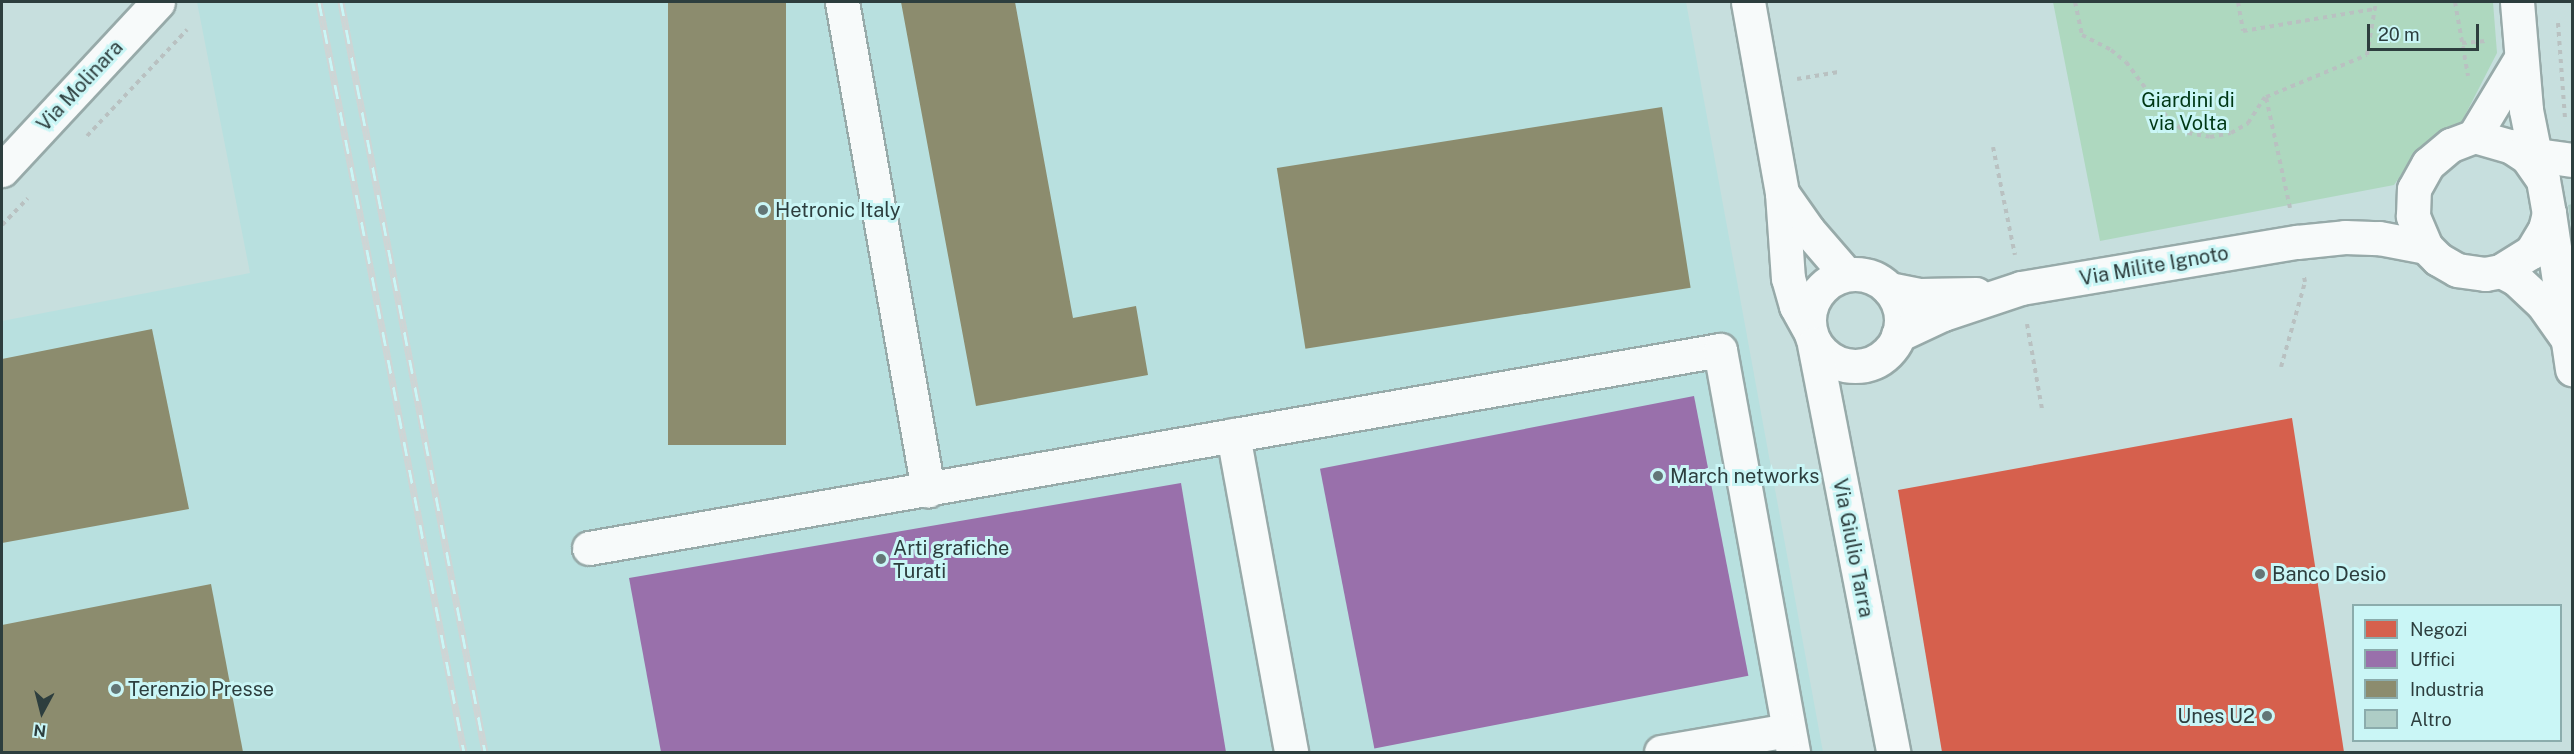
<!DOCTYPE html>
<html>
<head>
<meta charset="utf-8">
<style>
  body { margin:0 }
  #map { position:relative; width:2574px; height:754px; overflow:hidden; background:#c7dfde; font-family:"Public Sans",sans-serif }
  div>[style] { position:absolute }
  .built>* { inset:0; background:#b8e0df }
  .green>* { inset:0; background:#aed8bf }
  .shops>* { inset:0; background:#d6604d }
  .offices>* { inset:0; background:#9970ab; transform-origin:0 0 }
  .industry>* { inset:0; background:#8c8c6e; transform-origin:0 0 }
  .building>* { inset:0; background:#aecdc6 }
  .path>* { height:4px; margin-top:-2px; transform-origin:0; background:repeating-linear-gradient(90deg,#b9c1c1 0 4.5px,transparent 0 9px) }
  .roads { filter:drop-shadow(2px 0 #97aaa9) drop-shadow(-2px 0 #97aaa9) drop-shadow(0 2px #97aaa9) drop-shadow(0 -2px #97aaa9) }
  .minor>* { height:33px; margin:-16.5px; padding:0 16.5px; transform-origin:16.5px; border-radius:16.5px; background:#f7fafa }
  .minor>.ring { margin:-16.5px; padding:0; box-sizing:content-box; background:none; border:33px solid #f7fafa; border-radius:50% }
  .rail>* { height:7px; margin-top:-3.5px; transform-origin:0; background:repeating-linear-gradient(90deg,#caf6f6 0 14px,#ced5d5 0 28px); box-sizing:border-box; border-block:2px solid #ced5d5 }
  .dots>* { width:16px; height:16px; translate:-50% -50%; box-sizing:border-box; border:3px solid #caf6f6; border-radius:50% }
  span { translate:-50% -50%; white-space:nowrap; text-align:center; line-height:1.15; -webkit-text-stroke:6px #caf6f6; paint-order:stroke }
  .street-label { font-size:20px; color:#2d3e3e }
  .park-label { font-size:20px; color:#003815 }
  .poi-label { font-size:20px; color:#2d3e3e }
  .left { translate:0 -50%; text-align:left }
  .right { translate:-100% -50%; text-align:right }
  .frame { position:absolute; inset:0; border:3px solid #2d3e3e; pointer-events:none }
  .legend { position:absolute; left:2352px; top:604px; width:210px; height:138px; box-sizing:border-box; background:#caf6f6; border:2px solid #8bacac; margin:0; padding:8px 10px; list-style:none; font-size:18px; color:#2d3e3e }
  .legend li { display:flex; align-items:center; gap:12px; height:30px }
  .legend b { width:30px; border:2px solid #8bacac }
  .north { position:absolute; left:12px; top:682px; width:60px; height:60px; -webkit-text-stroke:4px #caf6f6; paint-order:stroke; rotate:187deg; font-size:16px; font-weight:700; line-height:24px; text-align:center; color:#2d3e3e }
  .north::after { content:''; display:block; margin:auto; width:21px; height:27px; background:#2d3e3e; clip-path:polygon(50% 0,100% 100%,50% 72%,0 100%) }
  .scale { position:absolute; left:2367px; top:24px; width:112px; height:27px; box-sizing:border-box; border:3px solid #2d3e3e; border-top:0; padding-left:8px; font-size:18px; line-height:21px; white-space:nowrap; color:#2d3e3e; -webkit-text-stroke:4px #caf6f6; paint-order:stroke }
</style>
</head>
<body>
<div id="map">
  <div class="built">
    <i style="clip-path:polygon(197px 2px,1686px 2px,1823px 752px,2px 752px,2px 321px,250px 273px)"></i>
  </div>
  <div class="green">
    <i style="clip-path:polygon(2053px 2px,2493px 2px,2497px 53px,2459px 127px,2420px 148px,2394px 185px,2100px 241px)"></i>
  </div>
  <div class="shops">
    <i style="clip-path:polygon(2292px 418px,2344px 752px,1942px 752px,1898px 490px)"></i>
  </div>
  <div class="offices">
    <i style="left:1694px;top:396px;width:285px;height:381px;rotate:79deg"></i>
    <i style="clip-path:polygon(1181px 483px,1226px 752px,661px 752px,629px 578px)"></i>
  </div>
  <div class="industry">
    <i style="left:668px;top:2px;width:118px;height:443px"></i>
    <i style="clip-path:polygon(901px 2px,1015px 2px,1073px 318px,1136px 306px,1148px 375px,976px 406px)"></i>
    <i style="left:1662px;top:107px;width:183px;height:390px;rotate:81deg"></i>
    <i style="clip-path:polygon(152px 329px,189px 509px,2px 543px,2px 359px)"></i>
    <i style="clip-path:polygon(211px 584px,243px 752px,2px 752px,2px 625px)"></i>
  </div>
  <div class="building">
    <i style="clip-path:polygon(2572px 204px,2572px 224px,2571px 224px,2568px 205px)"></i>
  </div>
  <div class="path">
    <i style="left:2075px;top:2px;width:34px;rotate:78deg"></i>
    <i style="left:2082px;top:35px;width:33px;rotate:27deg"></i>
    <i style="left:2111px;top:50px;width:19px;rotate:39deg"></i>
    <i style="left:2126px;top:62px;width:74px;rotate:53.3deg"></i>
    <i style="left:2170px;top:121px;width:22px;rotate:34deg"></i>
    <i style="left:2188px;top:133px;width:22px;rotate:10deg"></i>
    <i style="left:2210px;top:137px;width:21px;rotate:-11deg"></i>
    <i style="left:2231px;top:133px;width:20px;rotate:-30deg"></i>
    <i style="left:2248px;top:123px;width:31px;rotate:-57deg"></i>
    <i style="left:2238px;top:2px;width:29px;rotate:80deg"></i>
    <i style="left:2243px;top:31px;width:134px;rotate:-9.5deg"></i>
    <i style="left:2455px;top:2px;width:75px;rotate:80deg"></i>
    <i style="left:2558px;top:23px;width:95px;rotate:85.8deg"></i>
    <i style="left:2462px;top:43px;width:24px;rotate:-5deg"></i>
    <i style="left:1797px;top:79px;width:42px;rotate:-9.7deg"></i>
    <i style="left:87px;top:136px;width:146px;rotate:-46.7deg"></i>
    <i style="left:1993px;top:147px;width:110px;rotate:78.5deg"></i>
    <i style="left:2290px;top:208px;width:114px;rotate:-102.2deg"></i>
    <i style="left:2266px;top:97px;width:109px;rotate:-22.6deg"></i>
    <i style="left:2367px;top:55px;width:54px;rotate:-80.4deg"></i>
    <i style="left:2px;top:225px;width:37px;rotate:-46deg"></i>
    <i style="left:2027px;top:324px;width:86px;rotate:80deg"></i>
    <i style="left:2281px;top:367px;width:88px;rotate:-74.2deg"></i>
    <i style="left:2305px;top:282px;width:5px;rotate:-101deg"></i>
  </div>
  <div class="roads">
    <div class="minor">
      <i style="left:842px;top:2px;width:496px;rotate:80deg"></i>
      <i style="left:1748px;top:2px;width:194px;rotate:79.9deg"></i>
      <i style="left:1782px;top:193px;width:85px;rotate:86deg"></i>
      <i style="left:1788px;top:278px;width:29px;rotate:74deg"></i>
      <i style="left:1796px;top:306px;width:26px;rotate:61deg"></i>
      <i style="left:2517px;top:2px;width:108px;rotate:85.2deg"></i>
      <i style="left:2526px;top:110px;width:61px;rotate:78.7deg"></i>
      <i style="left:2474px;top:136px;width:37px;rotate:16deg"></i>
      <i style="left:2510px;top:146px;width:20px;rotate:33deg"></i>
      <i style="left:2527px;top:157px;width:28px;rotate:55deg"></i>
      <i style="left:2543px;top:180px;width:34px;rotate:80deg"></i>
      <i style="left:2549px;top:213px;width:16px;rotate:104deg"></i>
      <i style="left:2545px;top:229px;width:27px;rotate:121deg"></i>
      <i style="left:2531px;top:252px;width:36px;rotate:148deg"></i>
      <i style="left:2501px;top:271px;width:16px;rotate:169deg"></i>
      <i style="left:2485px;top:274px;width:28px;rotate:-172deg"></i>
      <i style="left:2457px;top:270px;width:22px;rotate:-150deg"></i>
      <i style="left:2438px;top:259px;width:17px;rotate:-135deg"></i>
      <i style="left:2426px;top:247px;width:34px;rotate:-113deg"></i>
      <i style="left:2413px;top:216px;width:27px;rotate:-88deg"></i>
      <i style="left:2414px;top:189px;width:29px;rotate:-61deg"></i>
      <i style="left:2428px;top:164px;width:30px;rotate:-40deg"></i>
      <i style="left:2451px;top:145px;width:25px;rotate:-21deg"></i>
      <i style="left:2474px;top:136px;width:91px;rotate:-58.9deg"></i>
      <i style="left:2522px;top:153px;width:50px;rotate:8deg"></i>
      <i style="left:2px;top:170px;width:229px;rotate:-47.1deg"></i>
      <i style="left:1782px;top:193px;width:45px;rotate:54.9deg"></i>
      <i style="left:1808px;top:230px;width:58px;rotate:49.2deg"></i>
      <i style="left:2549px;top:213px;width:158px;rotate:81.6deg"></i>
      <i style="left:2501px;top:271px;width:17px;rotate:28deg"></i>
      <i style="left:2516px;top:279px;width:35px;rotate:43deg"></i>
      <i style="left:2542px;top:303px;width:42px;rotate:54.8deg"></i>
      <i class="ring" style="left:1809px;top:274px;width:59px;height:59px"></i>
      <i style="left:1889px;top:289px;width:32px;rotate:11deg"></i>
      <i style="left:1920px;top:295px;width:56px;rotate:-1deg"></i>
      <i style="left:1898px;top:335px;width:50px;rotate:-25deg"></i>
      <i style="left:1943px;top:314px;width:82px;rotate:-18.4deg"></i>
      <i style="left:2021px;top:288px;width:280px;rotate:-9.5deg"></i>
      <i style="left:2297px;top:242px;width:48px;rotate:-5.9deg"></i>
      <i style="left:2345px;top:237px;width:34px;rotate:2deg"></i>
      <i style="left:2379px;top:238px;width:48px;rotate:10.8deg"></i>
      <i style="left:1814px;top:344px;width:416px;rotate:79deg"></i>
      <i style="left:1233px;top:435px;width:322px;rotate:79.6deg"></i>
      <i style="left:589px;top:548px;width:1148px;rotate:-9.93deg"></i>
      <i style="left:1720px;top:350px;width:409px;rotate:79.7deg"></i>
      <i style="left:1661px;top:752px;width:129px;rotate:-9.8deg"></i>
    </div>
  </div>
  <div class="rail">
    <i style="left:319px;top:2px;width:764px;rotate:79.06deg"></i>
    <i style="left:341px;top:2px;width:764px;rotate:79.13deg"></i>
  </div>
  <div class="dots">
    <i style="left:763px;top:210px;background:#637676"></i>
    <i style="left:1658px;top:476px;background:#637676"></i>
    <i style="left:881px;top:559px;background:#637676"></i>
    <i style="left:2260px;top:574px;background:#637676"></i>
    <i style="left:116px;top:689px;background:#637676"></i>
    <i style="left:2267px;top:716px;background:#637676"></i>
  </div>
  <div class="street-label">
    <span style="left:80px;top:86px;rotate:-47deg">Via Molinara</span>
    <span style="left:2154px;top:266px;rotate:-10deg">Via Milite Ignoto</span>
    <span style="left:1853px;top:548px;rotate:79deg">Via Giulio Tarra</span>
  </div>
  <div class="park-label">
    <span style="left:2188px;top:112px">Giardini di<br>via Volta</span>
  </div>
  <div class="poi-label">
    <span class="left" style="left:775px;top:210px">Hetronic Italy</span>
    <span class="left" style="left:1670px;top:476px">March networks</span>
    <span class="left" style="left:893px;top:560px">Arti grafiche<br>Turati</span>
    <span class="left" style="left:2272px;top:574px">Banco Desio</span>
    <span class="left" style="left:128px;top:689px">Terenzio Presse</span>
    <span class="right" style="left:2255px;top:716px">Unes U2</span>
  </div>
  <div class="frame"></div>
  <ul class="legend">
  <li><b style="height:16px;background:#d6604d"></b>Negozi</li>
  <li><b style="height:16px;background:#9970ab"></b>Uffici</li>
  <li><b style="height:16px;background:#8c8c6e"></b>Industria</li>
  <li><b style="height:16px;background:#aecdc6"></b>Altro</li>
  </ul>
  <div class="north">N</div>
  <div class="scale">20 m</div>
</div>
</body>
</html>
